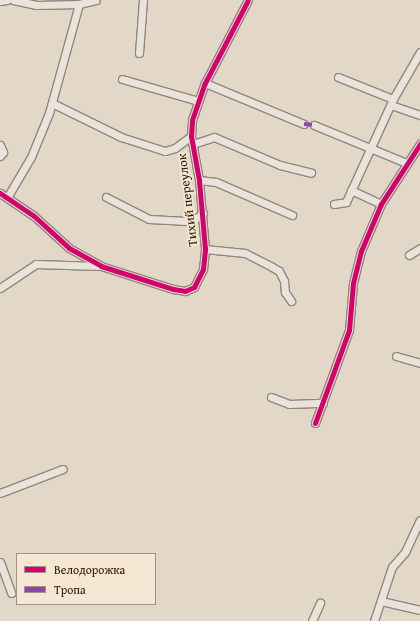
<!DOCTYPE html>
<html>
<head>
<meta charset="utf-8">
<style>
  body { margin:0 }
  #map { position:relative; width:420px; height:621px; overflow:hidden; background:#e3d8c7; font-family:"Gentium Book Plus",serif }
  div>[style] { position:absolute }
  .roads { filter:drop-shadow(1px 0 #90877c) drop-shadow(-1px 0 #90877c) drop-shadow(0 1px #90877c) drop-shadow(0 -1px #90877c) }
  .minor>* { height:7px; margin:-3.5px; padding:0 3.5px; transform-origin:3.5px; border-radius:3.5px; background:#e9e3db }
  .quiet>* { height:4px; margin-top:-2px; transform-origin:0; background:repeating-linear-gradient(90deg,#8e44ad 0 8px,transparent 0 12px) }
  .cycleway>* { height:5px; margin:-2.5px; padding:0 2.5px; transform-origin:2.5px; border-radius:2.5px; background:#d6006c }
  span { translate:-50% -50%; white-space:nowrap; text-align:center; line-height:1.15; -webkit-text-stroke:3.5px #f5e7d3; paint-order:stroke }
  .street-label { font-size:13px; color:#281201 }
  .legend { position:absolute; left:16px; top:553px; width:140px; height:52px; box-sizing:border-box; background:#f5e7d3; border:1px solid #a3927f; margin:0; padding:5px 7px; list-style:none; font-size:12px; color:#281201 }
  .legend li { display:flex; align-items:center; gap:8px; height:20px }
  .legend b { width:20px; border:1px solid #a3927f }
</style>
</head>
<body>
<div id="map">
  <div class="roads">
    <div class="minor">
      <i style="left:13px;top:0;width:24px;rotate:12deg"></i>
      <i style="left:36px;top:5px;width:43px;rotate:-1.3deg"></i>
      <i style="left:79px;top:4px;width:17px;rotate:-13deg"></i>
      <i style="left:0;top:1px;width:7px;rotate:-8deg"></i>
      <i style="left:139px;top:53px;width:53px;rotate:-85.7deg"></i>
      <i style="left:338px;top:77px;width:59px;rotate:21.8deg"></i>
      <i style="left:122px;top:79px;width:79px;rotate:16.1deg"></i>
      <i style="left:205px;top:83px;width:107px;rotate:22.5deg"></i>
      <i style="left:52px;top:103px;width:77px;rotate:26.2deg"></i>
      <i style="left:121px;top:137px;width:46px;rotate:17.7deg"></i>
      <i style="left:165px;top:151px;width:10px;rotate:-17deg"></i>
      <i style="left:175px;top:148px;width:20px;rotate:-37deg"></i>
      <i style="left:391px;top:105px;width:31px;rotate:19deg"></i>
      <i style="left:314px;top:125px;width:100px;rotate:22.4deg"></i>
      <i style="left:193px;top:144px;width:22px;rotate:-18deg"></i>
      <i style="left:214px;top:137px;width:72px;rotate:23deg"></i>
      <i style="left:280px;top:165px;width:32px;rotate:14deg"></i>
      <i style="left:0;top:145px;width:8px;rotate:67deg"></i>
      <i style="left:3px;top:152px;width:5px;rotate:127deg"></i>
      <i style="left:199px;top:180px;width:17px;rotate:7deg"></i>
      <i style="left:216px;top:182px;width:83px;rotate:23.5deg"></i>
      <i style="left:351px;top:190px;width:33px;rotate:25deg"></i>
      <i style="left:0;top:193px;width:41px;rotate:34.1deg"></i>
      <i style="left:34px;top:216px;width:47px;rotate:42.4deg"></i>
      <i style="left:69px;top:248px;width:37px;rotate:29deg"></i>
      <i style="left:101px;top:266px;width:76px;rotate:17.7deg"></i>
      <i style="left:173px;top:289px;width:12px;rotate:9deg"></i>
      <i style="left:185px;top:291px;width:10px;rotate:-24deg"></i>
      <i style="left:194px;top:287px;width:20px;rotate:-63deg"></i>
      <i style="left:203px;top:269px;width:20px;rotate:-84deg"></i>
      <i style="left:205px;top:249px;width:69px;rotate:-95deg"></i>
      <i style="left:199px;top:180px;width:45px;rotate:-100.3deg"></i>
      <i style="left:191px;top:136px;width:16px;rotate:-86deg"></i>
      <i style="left:192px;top:120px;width:39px;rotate:-71deg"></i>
      <i style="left:205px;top:83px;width:93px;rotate:-62.6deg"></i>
      <i style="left:8px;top:196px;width:45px;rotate:-59.5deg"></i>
      <i style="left:31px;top:157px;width:48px;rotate:-67.8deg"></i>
      <i style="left:49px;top:113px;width:113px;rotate:-74.6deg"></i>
      <i style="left:106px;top:197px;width:48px;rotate:27.1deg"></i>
      <i style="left:149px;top:219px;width:38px;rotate:3deg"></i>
      <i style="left:187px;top:221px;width:8px;rotate:-14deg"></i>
      <i style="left:195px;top:219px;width:10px;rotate:-37deg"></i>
      <i style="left:334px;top:204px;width:12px;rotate:-9deg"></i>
      <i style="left:346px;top:202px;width:113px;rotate:-65.5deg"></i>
      <i style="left:393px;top:99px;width:54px;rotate:-60.1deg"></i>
      <i style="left:205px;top:249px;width:40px;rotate:5.7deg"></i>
      <i style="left:245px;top:253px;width:30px;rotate:27deg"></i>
      <i style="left:272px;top:267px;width:8px;rotate:30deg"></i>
      <i style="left:279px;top:271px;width:11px;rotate:63deg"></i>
      <i style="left:284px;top:281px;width:11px;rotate:85deg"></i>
      <i style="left:285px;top:292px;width:11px;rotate:56deg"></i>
      <i style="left:409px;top:255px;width:13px;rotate:-32deg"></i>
      <i style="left:0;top:288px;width:43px;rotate:-33.7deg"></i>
      <i style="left:36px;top:264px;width:63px;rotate:1.8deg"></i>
      <i style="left:396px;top:356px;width:25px;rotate:16deg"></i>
      <i style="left:271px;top:397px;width:19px;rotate:21deg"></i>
      <i style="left:289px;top:404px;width:34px;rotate:-2deg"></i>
      <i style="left:315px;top:423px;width:99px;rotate:-69.9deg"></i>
      <i style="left:349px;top:330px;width:47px;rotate:-85.1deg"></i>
      <i style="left:353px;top:283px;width:33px;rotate:-76deg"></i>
      <i style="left:361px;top:251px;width:51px;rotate:-66.9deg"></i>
      <i style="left:381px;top:204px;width:72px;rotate:-57deg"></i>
      <i style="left:0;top:493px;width:67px;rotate:-20.9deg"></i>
      <i style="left:0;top:562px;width:33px;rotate:70deg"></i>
      <i style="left:381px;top:601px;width:40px;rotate:13deg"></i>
      <i style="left:312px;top:621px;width:20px;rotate:-66deg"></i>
      <i style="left:374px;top:621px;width:57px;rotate:-71.6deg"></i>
      <i style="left:392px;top:567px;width:20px;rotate:-49deg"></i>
      <i style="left:405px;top:552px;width:35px;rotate:-65deg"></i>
    </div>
  </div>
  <div class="quiet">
    <i style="left:304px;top:124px;width:10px;rotate:6deg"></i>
  </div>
  <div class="cycleway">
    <i style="left:0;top:193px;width:41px;rotate:34.1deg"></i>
    <i style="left:34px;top:216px;width:47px;rotate:42.4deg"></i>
    <i style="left:69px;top:248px;width:37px;rotate:29deg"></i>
    <i style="left:101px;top:266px;width:76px;rotate:17.7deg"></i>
    <i style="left:173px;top:289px;width:12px;rotate:9deg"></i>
    <i style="left:185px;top:291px;width:10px;rotate:-24deg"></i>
    <i style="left:194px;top:287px;width:20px;rotate:-63deg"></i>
    <i style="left:203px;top:269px;width:20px;rotate:-84deg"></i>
    <i style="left:205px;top:249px;width:69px;rotate:-95deg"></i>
    <i style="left:199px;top:180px;width:45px;rotate:-100.3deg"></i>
    <i style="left:191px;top:136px;width:16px;rotate:-86deg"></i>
    <i style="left:192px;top:120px;width:39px;rotate:-71deg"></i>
    <i style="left:205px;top:83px;width:93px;rotate:-62.6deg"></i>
    <i style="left:315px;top:423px;width:99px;rotate:-69.9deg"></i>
    <i style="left:349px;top:330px;width:47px;rotate:-85.1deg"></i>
    <i style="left:353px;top:283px;width:33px;rotate:-76deg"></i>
    <i style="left:361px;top:251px;width:51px;rotate:-66.9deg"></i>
    <i style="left:381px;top:204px;width:72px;rotate:-57deg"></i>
  </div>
  <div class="street-label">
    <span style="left:188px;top:200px;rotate:-97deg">Тихий переулок</span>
  </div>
  <ul class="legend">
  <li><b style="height:5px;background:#d6006c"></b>Велодорожка</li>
  <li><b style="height:5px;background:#8e44ad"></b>Тропа</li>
  </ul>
</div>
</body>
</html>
